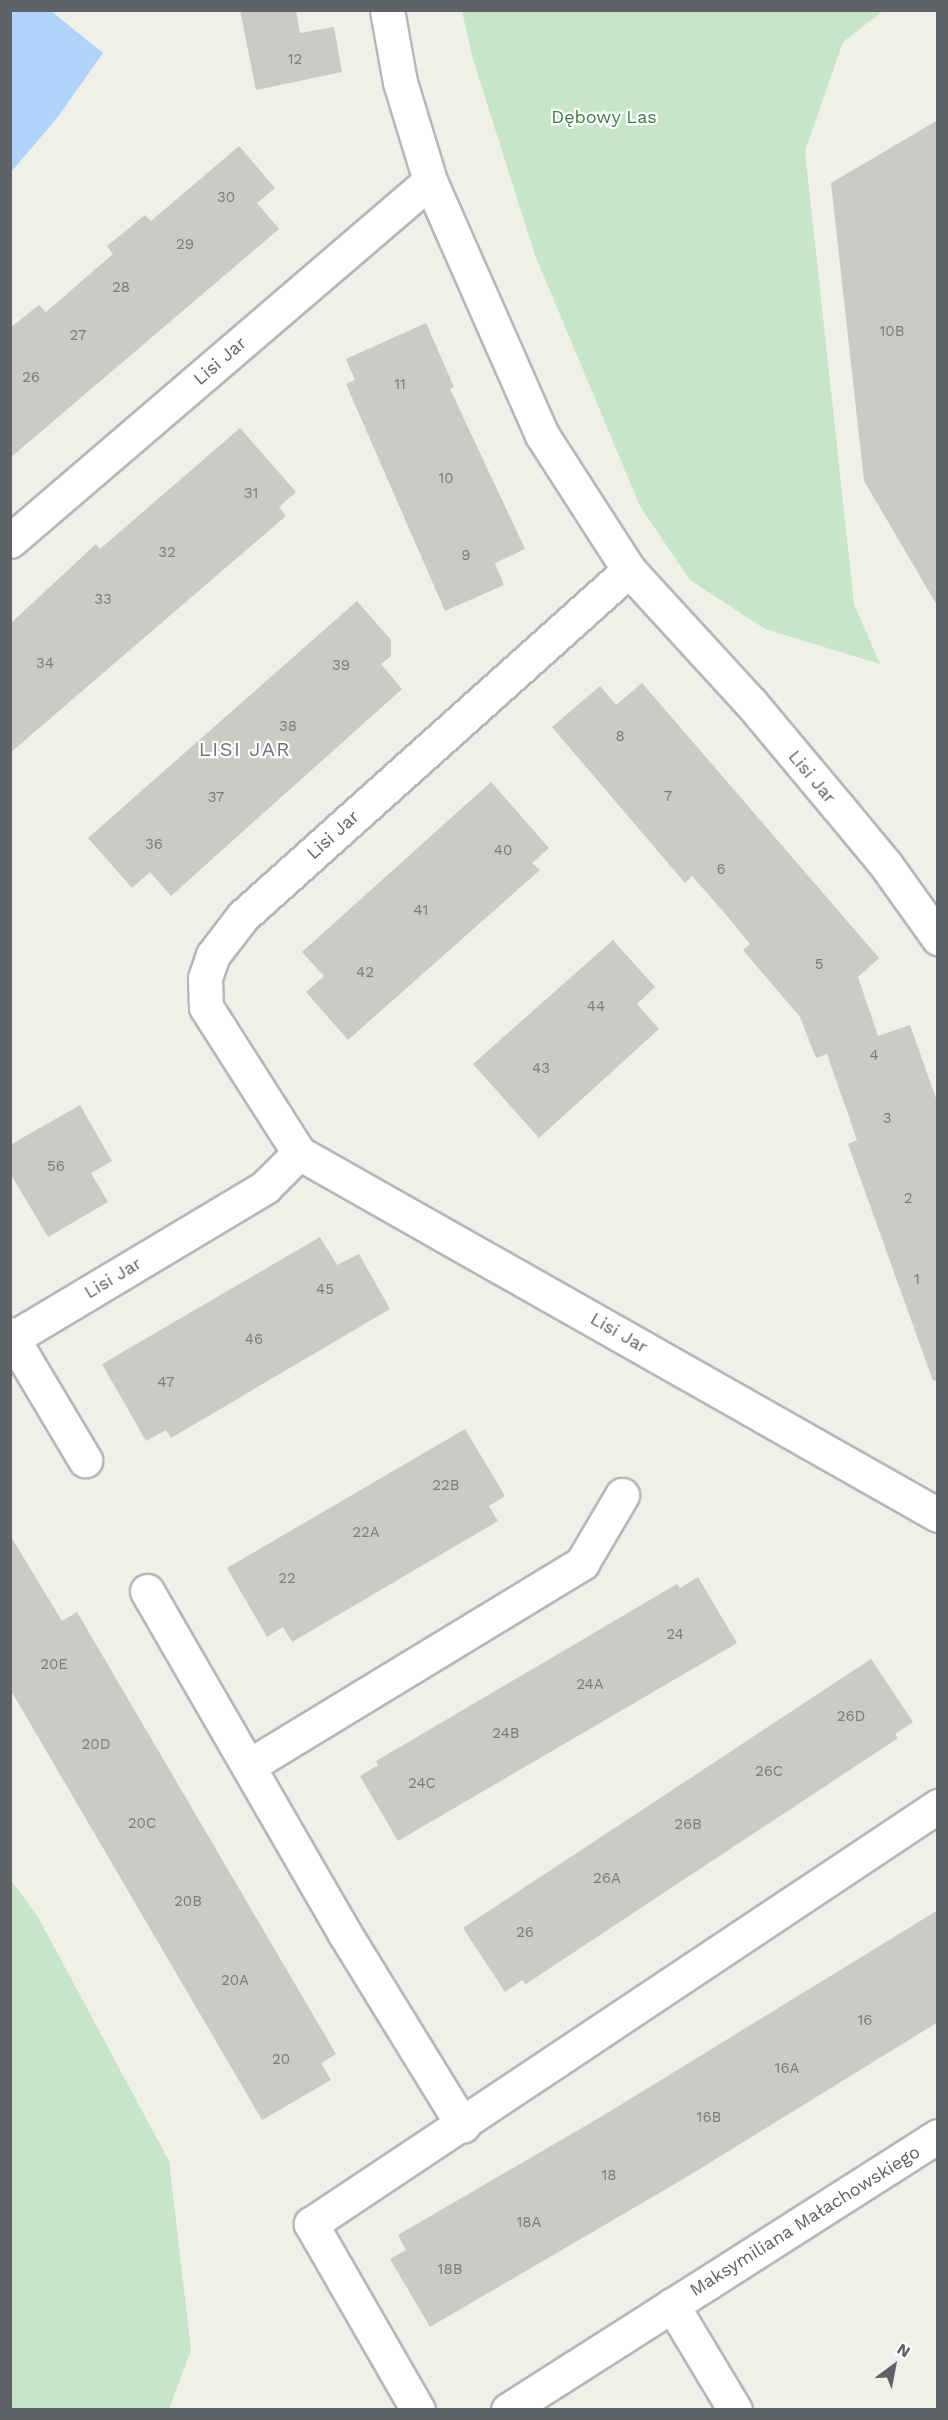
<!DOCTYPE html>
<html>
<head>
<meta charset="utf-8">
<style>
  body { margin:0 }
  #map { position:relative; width:948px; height:2420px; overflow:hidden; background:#f0efe8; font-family:"Work Sans",sans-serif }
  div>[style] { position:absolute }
  .green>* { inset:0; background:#c7e5c9 }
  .water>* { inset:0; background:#b0d3f9 }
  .building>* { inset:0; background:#cccac4 }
  .roads { filter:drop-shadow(2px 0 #b5b7bb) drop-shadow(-2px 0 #b5b7bb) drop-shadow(0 2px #b5b7bb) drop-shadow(0 -2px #b5b7bb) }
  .minor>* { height:33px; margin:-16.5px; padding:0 16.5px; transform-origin:16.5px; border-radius:16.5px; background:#fff }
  span { translate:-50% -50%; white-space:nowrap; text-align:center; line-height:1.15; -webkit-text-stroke:4.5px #fff; paint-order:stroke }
  .number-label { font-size:15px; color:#7a7c7e }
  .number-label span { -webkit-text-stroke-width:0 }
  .park-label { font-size:18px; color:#3c8144 }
  .street-label { font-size:18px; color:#5f6267 }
  .neighbourhood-label { font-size:20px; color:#707479; letter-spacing:1.5px }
  .frame { position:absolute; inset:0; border:12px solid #5f6267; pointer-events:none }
  .north { position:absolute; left:864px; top:2336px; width:60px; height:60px; -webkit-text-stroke:4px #fff; paint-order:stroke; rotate:32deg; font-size:16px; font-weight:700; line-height:24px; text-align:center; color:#5f6267 }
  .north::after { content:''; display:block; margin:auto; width:21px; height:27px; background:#5f6267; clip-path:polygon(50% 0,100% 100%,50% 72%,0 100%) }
</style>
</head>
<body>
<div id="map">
  <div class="green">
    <i style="clip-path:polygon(462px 11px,883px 11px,843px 42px,805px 151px,854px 604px,880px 664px,765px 629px,690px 580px,640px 506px,535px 255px,472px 56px)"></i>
    <i style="clip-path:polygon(10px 1879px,38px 1917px,169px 2161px,191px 2350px,169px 2409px,11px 2409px)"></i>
  </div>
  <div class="water">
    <i style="clip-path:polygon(11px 10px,51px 11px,103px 53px,57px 118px,11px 172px)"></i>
  </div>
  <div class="building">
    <i style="clip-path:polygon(240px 10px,296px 10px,300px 33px,334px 27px,342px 72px,256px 90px)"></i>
    <i style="clip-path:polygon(938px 120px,938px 607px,864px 481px,831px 183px)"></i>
    <i style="clip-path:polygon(239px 146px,275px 188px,257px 203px,279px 229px,10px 458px,10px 328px,39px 305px,46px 312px,113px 254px,107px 246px,145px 215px,151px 221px)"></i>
    <i style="clip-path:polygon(426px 323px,454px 387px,450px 389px,525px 549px,495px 563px,504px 585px,445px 611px,346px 384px,355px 380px,346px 359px)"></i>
    <i style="clip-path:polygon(240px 428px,296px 492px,279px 507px,286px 516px,10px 753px,10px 624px,96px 544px,100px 549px)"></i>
    <i style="clip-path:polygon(357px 601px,391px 640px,391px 656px,381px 664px,402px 689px,171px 896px,150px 872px,132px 888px,88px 838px)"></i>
    <i style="clip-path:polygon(642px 683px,879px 958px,858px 977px,878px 1036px,910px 1025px,938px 1104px,938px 1380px,933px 1381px,848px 1144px,857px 1140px,827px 1054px,816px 1058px,800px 1017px,743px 950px,750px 944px,722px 910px,692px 876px,685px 883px,552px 727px,600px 686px,616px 705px)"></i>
    <i style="clip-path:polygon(491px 782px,549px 848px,532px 863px,540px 870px,348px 1040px,306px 992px,324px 976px,302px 952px)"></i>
    <i style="clip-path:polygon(613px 940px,655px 987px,637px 1004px,659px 1029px,539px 1138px,473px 1064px)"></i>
    <i style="clip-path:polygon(80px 1105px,112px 1161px,91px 1173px,108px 1202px,48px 1237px,10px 1173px,10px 1145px)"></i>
    <i style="clip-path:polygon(320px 1237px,337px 1265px,359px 1254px,390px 1309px,171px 1438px,166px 1430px,146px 1441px,102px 1364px)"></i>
    <i style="clip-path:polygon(465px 1429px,505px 1496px,489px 1506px,498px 1521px,292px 1642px,283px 1627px,267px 1637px,227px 1568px)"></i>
    <i style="clip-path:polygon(10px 1535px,62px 1621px,77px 1612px,336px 2054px,321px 2063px,331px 2080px,262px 2120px,10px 1689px)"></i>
    <i style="clip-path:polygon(698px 1577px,737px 1643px,398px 1841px,360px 1776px,378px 1765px,376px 1761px,677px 1584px,680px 1588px)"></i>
    <i style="clip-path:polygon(871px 1659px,913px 1722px,895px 1734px,898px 1738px,526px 1984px,522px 1980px,505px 1992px,463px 1928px)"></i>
    <i style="clip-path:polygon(938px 1910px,938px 2022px,690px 2175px,430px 2327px,390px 2259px,406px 2250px,398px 2235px,604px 2115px)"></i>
  </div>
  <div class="roads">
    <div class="minor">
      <i style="left:387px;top:10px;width:73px;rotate:79.8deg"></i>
      <i style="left:400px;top:82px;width:103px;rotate:73.1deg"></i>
      <i style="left:430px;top:181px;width:278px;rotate:66.2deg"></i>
      <i style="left:542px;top:435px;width:161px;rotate:57.2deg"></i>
      <i style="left:629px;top:570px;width:180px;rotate:47.5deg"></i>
      <i style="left:751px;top:703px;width:136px;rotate:50.1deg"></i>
      <i style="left:838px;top:807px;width:75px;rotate:50.4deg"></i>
      <i style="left:886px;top:865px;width:90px;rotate:54.5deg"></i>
      <i style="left:10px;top:541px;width:553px;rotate:-40.6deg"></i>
      <i style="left:299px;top:1153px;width:173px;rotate:-122.5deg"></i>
      <i style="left:206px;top:1007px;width:29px;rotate:-92deg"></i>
      <i style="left:205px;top:978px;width:24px;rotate:-71deg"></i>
      <i style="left:213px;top:955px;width:49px;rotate:-52.4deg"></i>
      <i style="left:243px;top:916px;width:518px;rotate:-41.87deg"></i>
      <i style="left:10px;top:1334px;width:147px;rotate:59.2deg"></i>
      <i style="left:13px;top:1338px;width:294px;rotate:-30.9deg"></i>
      <i style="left:265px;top:1187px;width:48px;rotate:-45deg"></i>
      <i style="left:299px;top:1153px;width:734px;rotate:29.53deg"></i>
      <i style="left:147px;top:1591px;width:396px;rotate:60deg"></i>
      <i style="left:345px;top:1934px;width:225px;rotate:58.4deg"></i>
      <i style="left:250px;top:1765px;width:389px;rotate:-31.3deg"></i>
      <i style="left:582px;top:1563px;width:79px;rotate:-59.5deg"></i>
      <i style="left:672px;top:2305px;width:122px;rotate:59deg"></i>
      <i style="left:418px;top:2410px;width:215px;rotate:-119.9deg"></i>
      <i style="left:311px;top:2224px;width:754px;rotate:-33.69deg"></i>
      <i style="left:508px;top:2410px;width:510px;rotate:-32.51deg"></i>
    </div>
  </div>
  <div class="number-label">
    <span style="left:295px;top:60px">12</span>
    <span style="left:226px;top:198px">30</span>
    <span style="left:185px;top:245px">29</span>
    <span style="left:121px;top:288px">28</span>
    <span style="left:892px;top:332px">10B</span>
    <span style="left:78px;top:336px">27</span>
    <span style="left:31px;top:378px">26</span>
    <span style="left:400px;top:385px">11</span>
    <span style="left:446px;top:479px">10</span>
    <span style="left:251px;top:494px">31</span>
    <span style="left:167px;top:553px">32</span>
    <span style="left:466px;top:556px">9</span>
    <span style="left:103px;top:600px">33</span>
    <span style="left:45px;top:664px">34</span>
    <span style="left:341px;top:666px">39</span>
    <span style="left:288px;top:727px">38</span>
    <span style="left:620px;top:737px">8</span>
    <span style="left:668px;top:797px">7</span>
    <span style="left:216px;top:798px">37</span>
    <span style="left:154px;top:845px">36</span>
    <span style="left:503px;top:851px">40</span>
    <span style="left:721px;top:870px">6</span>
    <span style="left:421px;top:911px">41</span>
    <span style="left:819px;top:965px">5</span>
    <span style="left:365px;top:973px">42</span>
    <span style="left:596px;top:1007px">44</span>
    <span style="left:874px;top:1056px">4</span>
    <span style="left:541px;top:1069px">43</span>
    <span style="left:887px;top:1119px">3</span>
    <span style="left:56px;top:1167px">56</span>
    <span style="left:908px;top:1199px">2</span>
    <span style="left:917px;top:1280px">1</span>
    <span style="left:325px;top:1290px">45</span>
    <span style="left:254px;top:1340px">46</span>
    <span style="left:166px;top:1383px">47</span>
    <span style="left:446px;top:1486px">22B</span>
    <span style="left:366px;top:1533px">22A</span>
    <span style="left:287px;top:1579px">22</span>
    <span style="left:675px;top:1635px">24</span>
    <span style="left:54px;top:1665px">20E</span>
    <span style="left:590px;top:1685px">24A</span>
    <span style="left:851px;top:1717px">26D</span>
    <span style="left:506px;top:1734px">24B</span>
    <span style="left:96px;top:1745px">20D</span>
    <span style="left:769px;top:1772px">26C</span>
    <span style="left:422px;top:1784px">24C</span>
    <span style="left:142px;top:1824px">20C</span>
    <span style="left:688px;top:1825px">26B</span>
    <span style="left:607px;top:1879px">26A</span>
    <span style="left:188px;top:1902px">20B</span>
    <span style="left:525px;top:1933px">26</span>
    <span style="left:235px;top:1981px">20A</span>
    <span style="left:865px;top:2021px">16</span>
    <span style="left:281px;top:2060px">20</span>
    <span style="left:787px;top:2069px">16A</span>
    <span style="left:709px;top:2118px">16B</span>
    <span style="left:609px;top:2176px">18</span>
    <span style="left:529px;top:2223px">18A</span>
    <span style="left:450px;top:2270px">18B</span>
  </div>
  <div class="park-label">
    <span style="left:604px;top:117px">Dębowy Las</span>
  </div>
  <div class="street-label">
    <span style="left:220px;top:361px;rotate:-41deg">Lisi Jar</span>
    <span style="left:812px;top:777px;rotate:50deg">Lisi Jar</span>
    <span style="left:333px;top:835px;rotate:-42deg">Lisi Jar</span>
    <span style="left:113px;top:1278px;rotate:-31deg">Lisi Jar</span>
    <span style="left:619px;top:1333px;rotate:30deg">Lisi Jar</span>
    <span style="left:805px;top:2221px;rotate:-32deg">Maksymiliana Małachowskiego</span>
  </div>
  <div class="neighbourhood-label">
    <span style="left:245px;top:749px">LISI JAR</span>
  </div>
  <div class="frame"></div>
  <div class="north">N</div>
</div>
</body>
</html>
